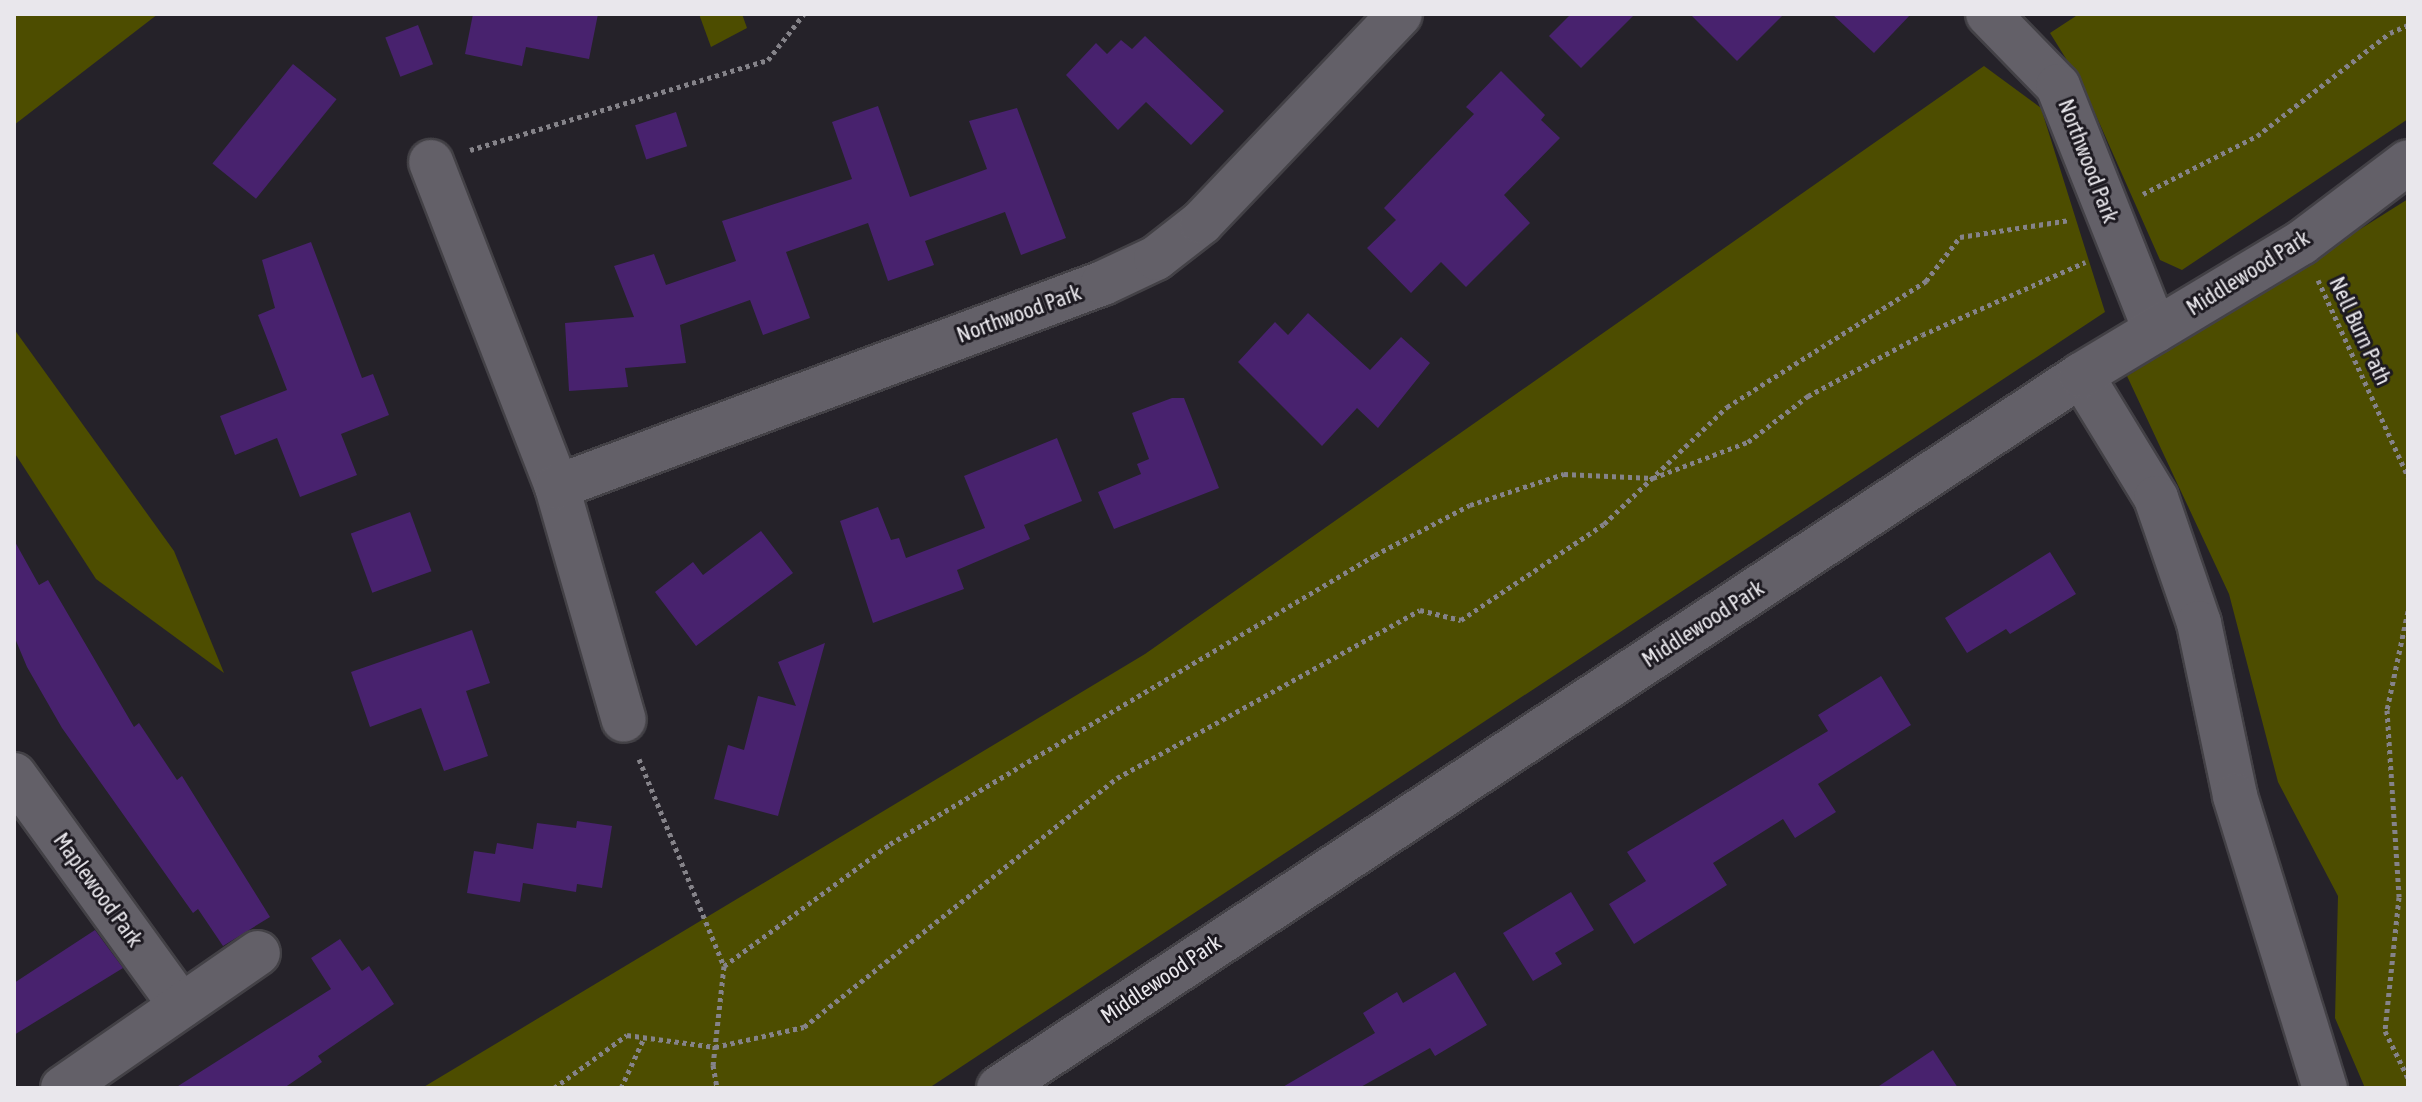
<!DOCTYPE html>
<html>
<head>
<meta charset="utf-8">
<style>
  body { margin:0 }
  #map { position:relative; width:2422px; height:1102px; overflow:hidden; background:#252229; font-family:"Asap Condensed",sans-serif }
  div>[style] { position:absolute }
  .green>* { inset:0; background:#4d4d00 }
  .building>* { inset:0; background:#48226e; transform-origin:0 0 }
  .path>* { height:5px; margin-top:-2.5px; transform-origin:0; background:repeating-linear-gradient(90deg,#858389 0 4px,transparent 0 8px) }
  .roads { filter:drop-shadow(2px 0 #434146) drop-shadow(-2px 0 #434146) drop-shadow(0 2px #434146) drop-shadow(0 -2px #434146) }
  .minor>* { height:44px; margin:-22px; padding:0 22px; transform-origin:22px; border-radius:22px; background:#636068 }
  span { translate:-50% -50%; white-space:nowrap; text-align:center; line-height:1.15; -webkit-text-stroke:6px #1c1920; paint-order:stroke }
  .street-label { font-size:22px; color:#e9e7ec }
  .frame { position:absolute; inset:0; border:16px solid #e9e7ec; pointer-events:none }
</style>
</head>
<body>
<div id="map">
  <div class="green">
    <i style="clip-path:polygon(14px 14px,158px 14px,14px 125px)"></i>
    <i style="clip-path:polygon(699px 14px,742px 14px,747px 28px,711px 47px)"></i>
    <i style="clip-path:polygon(2079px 14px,2408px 14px,2408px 119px,2182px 270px,2160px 260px,2083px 86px,2050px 33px)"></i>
    <i style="clip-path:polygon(1984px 66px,2041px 108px,2105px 312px,929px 1088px,422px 1088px,1145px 654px)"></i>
    <i style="clip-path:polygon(2408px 199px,2408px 1088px,2365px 1088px,2335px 1018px,2338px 896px,2278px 782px,2229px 594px,2127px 376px)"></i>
    <i style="clip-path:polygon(14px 329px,174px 551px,224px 673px,96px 579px,14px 452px)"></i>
  </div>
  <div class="building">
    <i style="clip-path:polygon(473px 14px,598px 14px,589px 59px,526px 47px,522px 66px,465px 54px)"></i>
    <i style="clip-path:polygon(1571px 14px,1635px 14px,1581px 68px,1549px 36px)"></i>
    <i style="clip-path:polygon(1690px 14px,1784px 14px,1737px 61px)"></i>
    <i style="clip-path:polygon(1832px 14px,1911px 14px,1874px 53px)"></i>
    <i style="left:418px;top:25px;width:42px;height:35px;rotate:69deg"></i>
    <i style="clip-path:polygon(1145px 36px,1224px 111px,1191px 145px,1146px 102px,1118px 130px,1066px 75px,1096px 43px,1107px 54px,1121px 40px,1132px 49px)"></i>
    <i style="left:293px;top:64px;width:56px;height:128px;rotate:39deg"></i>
    <i style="clip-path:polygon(1501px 71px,1545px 115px,1541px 120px,1560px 138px,1504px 195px,1530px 223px,1466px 287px,1441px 262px,1411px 293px,1367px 248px,1396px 220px,1384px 208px,1474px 114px,1466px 107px)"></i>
    <i style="clip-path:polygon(878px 106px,910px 197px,987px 169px,969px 121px,1017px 108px,1066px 238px,1021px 255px,1005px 212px,925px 241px,934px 265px,888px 281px,868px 223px,786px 252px,810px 318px,763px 335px,750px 300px,680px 325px,686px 363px,625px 368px,628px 387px,569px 391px,565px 323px,634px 317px,614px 266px,654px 254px,666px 285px,736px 261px,722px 221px,852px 179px,832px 122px)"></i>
    <i style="left:676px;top:112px;width:36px;height:43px;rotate:72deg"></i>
    <i style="clip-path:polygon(311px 242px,362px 378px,373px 374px,389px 415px,341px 434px,357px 475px,300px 497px,277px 438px,235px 455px,220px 416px,287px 390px,258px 315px,275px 308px,262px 260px)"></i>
    <i style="clip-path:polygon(1308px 313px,1370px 370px,1401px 337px,1430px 363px,1378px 428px,1357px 408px,1322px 446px,1238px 362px,1275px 322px,1288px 335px)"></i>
    <i style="clip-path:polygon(1172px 398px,1184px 398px,1219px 488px,1114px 529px,1098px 492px,1141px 474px,1137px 464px,1149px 459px,1132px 413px)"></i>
    <i style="clip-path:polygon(1057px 438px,1082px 501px,1024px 525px,1030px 539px,957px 570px,964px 589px,873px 623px,840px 521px,878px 507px,891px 540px,899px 538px,906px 558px,985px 528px,964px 476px)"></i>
    <i style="left:410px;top:512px;width:63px;height:63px;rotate:70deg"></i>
    <i style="clip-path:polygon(761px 531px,793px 573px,696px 646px,655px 592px,693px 562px,703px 575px)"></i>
    <i style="clip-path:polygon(14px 540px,39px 585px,48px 580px,134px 727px,139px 723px,177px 780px,182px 776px,270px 917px,223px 946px,198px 909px,193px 913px,62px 728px,27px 667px,14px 636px)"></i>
    <i style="clip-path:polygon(2050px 552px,2076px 594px,2010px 634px,2006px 629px,1967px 653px,1945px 618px)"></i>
    <i style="clip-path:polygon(472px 630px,490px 683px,466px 691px,488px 756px,444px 771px,421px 708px,370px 727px,351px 672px)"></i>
    <i style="clip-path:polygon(825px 643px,778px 816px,714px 799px,728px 745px,744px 750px,758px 696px,796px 706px,778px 662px)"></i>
    <i style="clip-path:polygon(1881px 676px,1911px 725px,1818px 784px,1836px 812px,1795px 838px,1783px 819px,1713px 863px,1727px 885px,1634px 944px,1609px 904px,1646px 881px,1627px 852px,1828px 731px,1818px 715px)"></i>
    <i style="clip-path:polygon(577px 821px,612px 826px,602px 888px,577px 884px,576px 892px,523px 883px,520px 902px,467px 893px,474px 851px,495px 854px,497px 843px,533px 849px,537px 823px,576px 828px)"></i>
    <i style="clip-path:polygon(1571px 892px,1594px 930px,1555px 953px,1562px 964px,1533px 981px,1503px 933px)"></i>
    <i style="clip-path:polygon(95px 930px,123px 968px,14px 1035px,14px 983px)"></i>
    <i style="clip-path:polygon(340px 939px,362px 971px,369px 966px,394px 1004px,318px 1056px,322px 1062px,284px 1088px,175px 1088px,331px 989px,311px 958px)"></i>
    <i style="clip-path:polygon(1455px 972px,1487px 1025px,1435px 1056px,1430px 1048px,1359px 1088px,1281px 1088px,1375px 1033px,1363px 1013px,1397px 992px,1403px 1003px)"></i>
    <i style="clip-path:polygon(1933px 1050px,1958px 1088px,1876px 1088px)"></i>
  </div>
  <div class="path">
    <i style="left:470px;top:150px;width:311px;rotate:-16.8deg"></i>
    <i style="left:768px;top:60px;width:58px;rotate:-52deg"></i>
    <i style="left:2143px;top:194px;width:128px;rotate:-27deg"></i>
    <i style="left:2257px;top:136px;width:168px;rotate:-37.8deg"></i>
    <i style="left:2390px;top:33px;width:20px;rotate:-24deg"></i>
    <i style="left:2318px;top:280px;width:217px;rotate:65.4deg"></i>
    <i style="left:2408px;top:611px;width:101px;rotate:102deg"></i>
    <i style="left:2387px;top:710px;width:187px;rotate:86.3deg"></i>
    <i style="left:2399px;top:897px;width:135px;rotate:96deg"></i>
    <i style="left:2385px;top:1031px;width:52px;rotate:63.9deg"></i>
    <i style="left:639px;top:759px;width:224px;rotate:67.7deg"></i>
    <i style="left:724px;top:966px;width:100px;rotate:96.3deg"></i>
    <i style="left:713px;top:1065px;width:23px;rotate:80deg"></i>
    <i style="left:724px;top:966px;width:206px;rotate:-36.3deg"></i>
    <i style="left:890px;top:844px;width:565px;rotate:-30.79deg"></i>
    <i style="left:1375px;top:555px;width:107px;rotate:-27.8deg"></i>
    <i style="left:1470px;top:505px;width:99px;rotate:-18.3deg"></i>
    <i style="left:1564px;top:474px;width:89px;rotate:2.6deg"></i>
    <i style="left:1653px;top:478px;width:102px;rotate:-20.8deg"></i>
    <i style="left:1748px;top:442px;width:76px;rotate:-37.5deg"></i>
    <i style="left:1808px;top:396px;width:129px;rotate:-28.2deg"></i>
    <i style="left:1922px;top:335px;width:179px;rotate:-24.1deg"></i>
    <i style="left:554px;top:1088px;width:90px;rotate:-36deg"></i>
    <i style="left:627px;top:1035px;width:89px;rotate:7.8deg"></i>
    <i style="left:715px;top:1047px;width:91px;rotate:-12.7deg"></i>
    <i style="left:804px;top:1027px;width:400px;rotate:-38.5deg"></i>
    <i style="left:1117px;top:778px;width:346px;rotate:-29deg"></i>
    <i style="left:1420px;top:610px;width:42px;rotate:13.7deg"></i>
    <i style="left:1461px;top:620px;width:172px;rotate:-33.9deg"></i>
    <i style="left:1604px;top:524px;width:170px;rotate:-43.6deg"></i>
    <i style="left:1727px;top:407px;width:236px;rotate:-32.3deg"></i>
    <i style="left:1926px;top:281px;width:56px;rotate:-52.3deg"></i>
    <i style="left:1960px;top:237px;width:111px;rotate:-8.8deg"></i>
    <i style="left:621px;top:1088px;width:55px;rotate:-65.3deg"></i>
  </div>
  <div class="roads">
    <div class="minor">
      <i style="left:1988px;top:14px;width:100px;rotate:45.8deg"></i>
      <i style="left:2058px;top:86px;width:263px;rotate:68.3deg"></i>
      <i style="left:431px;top:162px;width:349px;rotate:68.8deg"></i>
      <i style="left:557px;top:487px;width:242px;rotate:74deg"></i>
      <i style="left:2081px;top:375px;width:144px;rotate:58.6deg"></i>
      <i style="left:2156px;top:498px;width:132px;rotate:71deg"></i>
      <i style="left:2199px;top:623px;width:177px;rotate:78.2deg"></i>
      <i style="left:2235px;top:796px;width:306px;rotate:72.9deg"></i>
      <i style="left:557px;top:487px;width:583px;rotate:-20.49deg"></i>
      <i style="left:1103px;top:283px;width:59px;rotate:-25.3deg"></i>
      <i style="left:1156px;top:258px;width:58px;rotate:-38deg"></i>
      <i style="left:1202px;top:222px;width:287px;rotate:-46.4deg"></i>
      <i style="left:14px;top:775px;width:285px;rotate:54.1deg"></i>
      <i style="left:63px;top:1088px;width:237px;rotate:-34.7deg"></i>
      <i style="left:999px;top:1088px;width:1296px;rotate:-33.38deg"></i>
      <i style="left:2081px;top:375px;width:257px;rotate:-31deg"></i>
      <i style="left:2301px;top:243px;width:134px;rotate:-37.1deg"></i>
    </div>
  </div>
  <div class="street-label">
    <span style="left:2088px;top:161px;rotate:69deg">Northwood Park</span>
    <span style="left:2248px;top:273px;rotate:-32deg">Middlewood Park</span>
    <span style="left:1019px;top:314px;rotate:-20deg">Northwood Park</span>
    <span style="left:2360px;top:331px;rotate:65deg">Nell Burn Path</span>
    <span style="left:1703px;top:624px;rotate:-33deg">Middlewood Park</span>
    <span style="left:98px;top:890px;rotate:54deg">Maplewood Park</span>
    <span style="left:1161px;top:979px;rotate:-34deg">Middlewood Park</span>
  </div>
  <div class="frame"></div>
</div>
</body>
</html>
